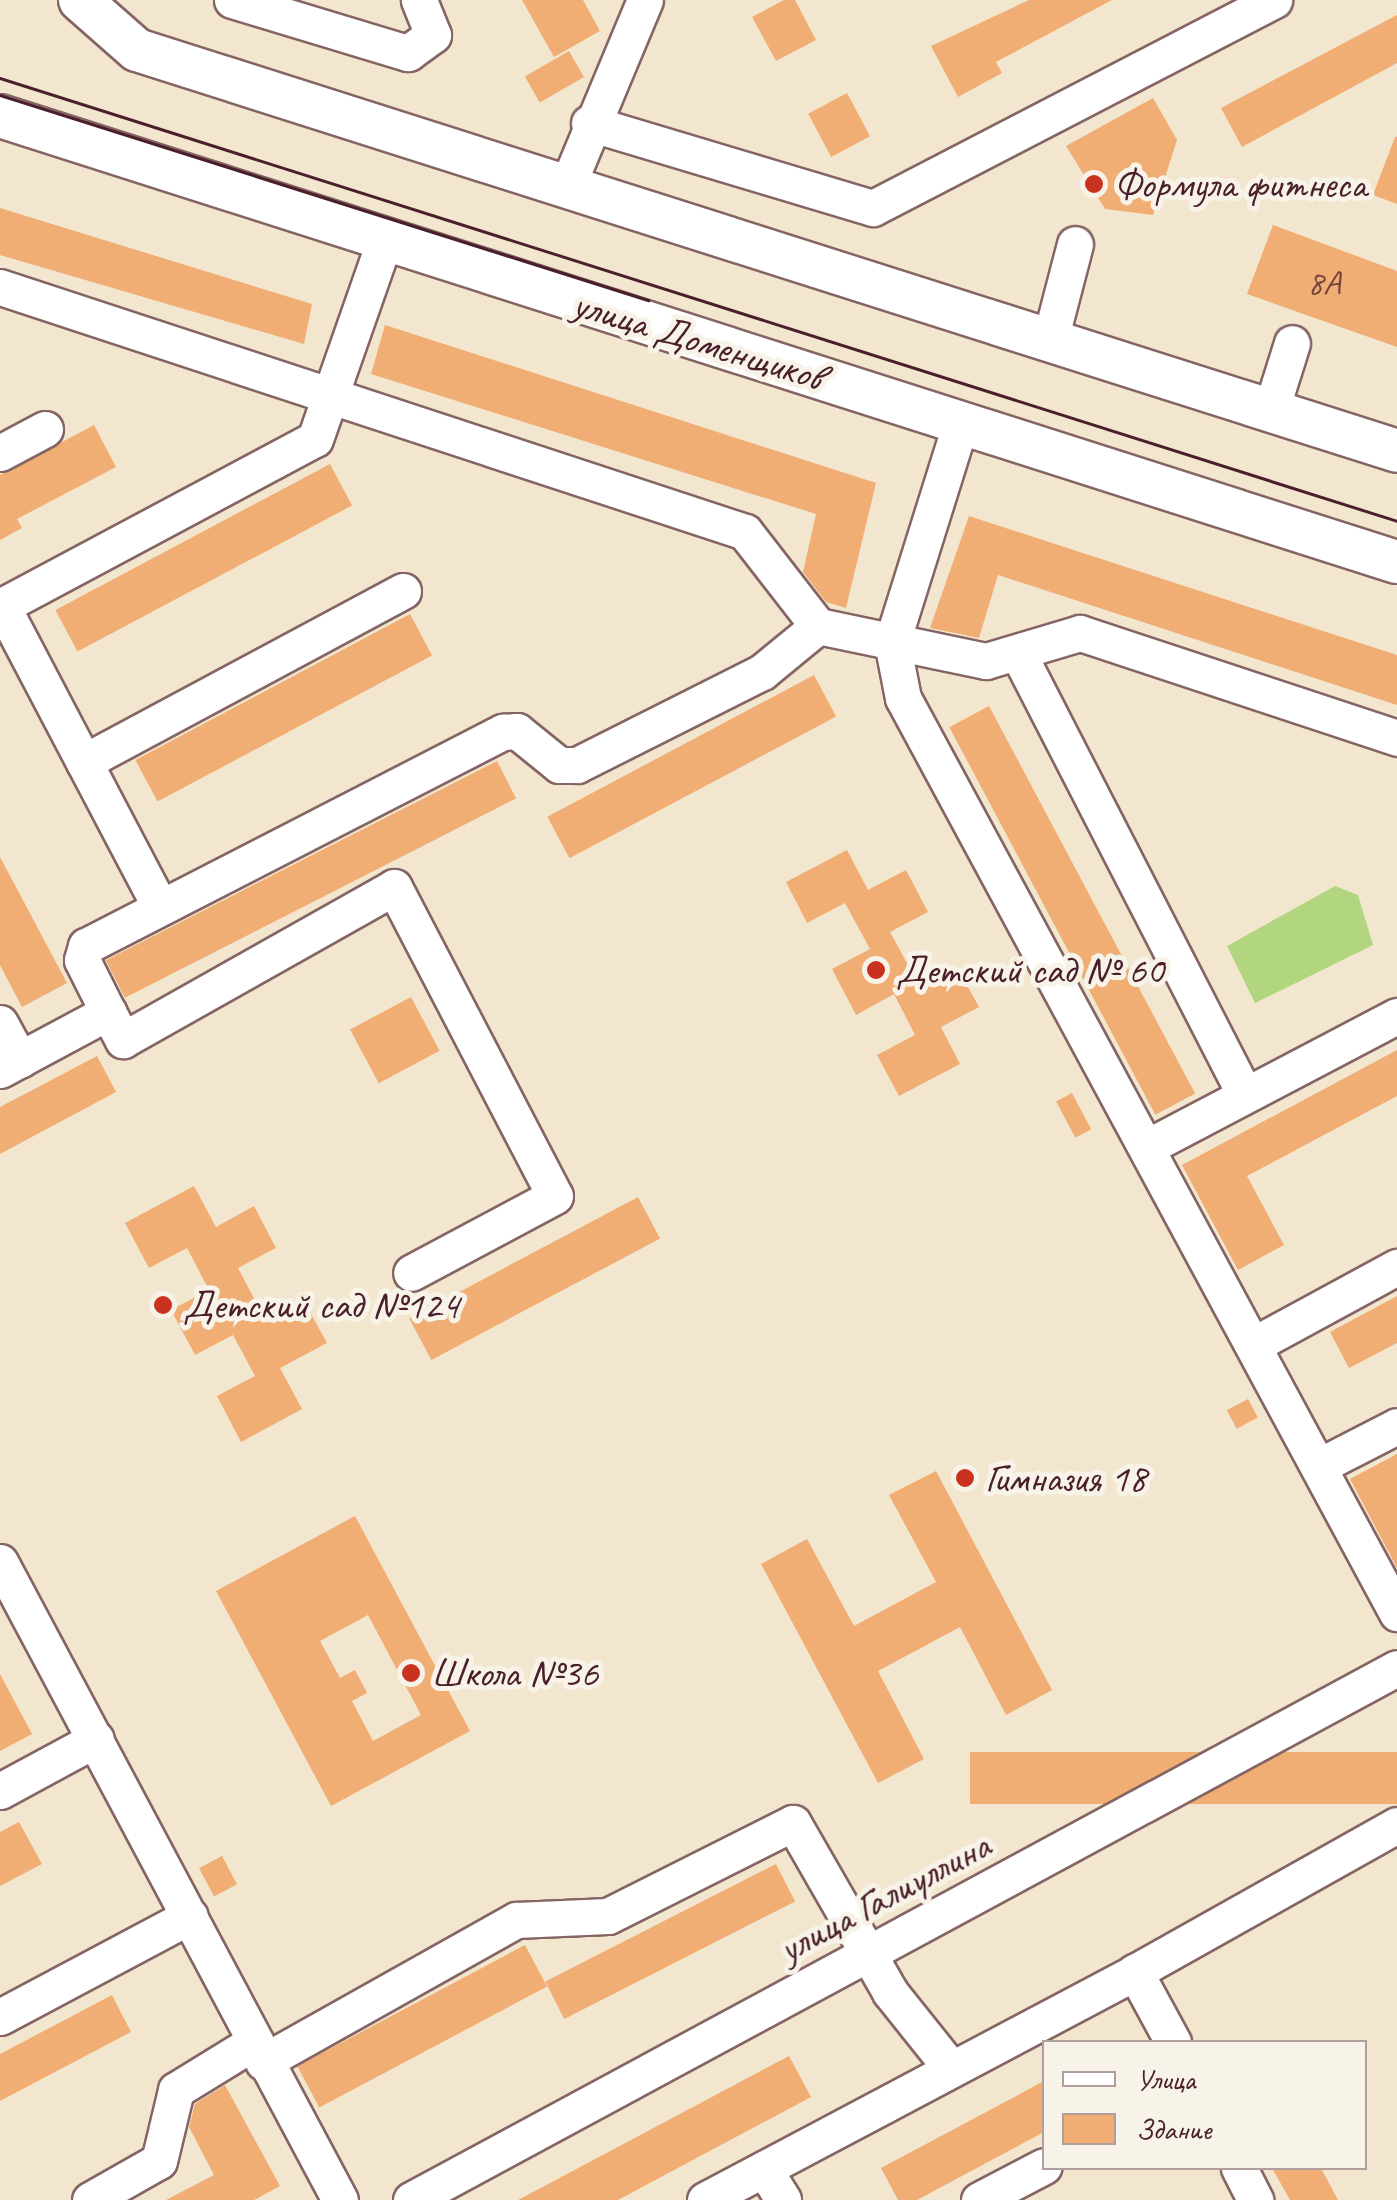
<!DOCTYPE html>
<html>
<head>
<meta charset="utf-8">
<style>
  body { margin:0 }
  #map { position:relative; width:1397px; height:2200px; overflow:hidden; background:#f3e6ce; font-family:Caveat,sans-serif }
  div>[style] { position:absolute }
  .green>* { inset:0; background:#b1d67f }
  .building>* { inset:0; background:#f0ae75; transform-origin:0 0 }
  .roads { filter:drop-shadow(2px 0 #856564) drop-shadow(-2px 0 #856564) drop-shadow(0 2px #856564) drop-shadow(0 -2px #856564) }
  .minor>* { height:35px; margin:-17.5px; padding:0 17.5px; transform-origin:17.5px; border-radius:17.5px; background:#fff }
  .major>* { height:42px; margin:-21px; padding:0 21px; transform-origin:21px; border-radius:21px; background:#fff }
  .tram>* { height:2.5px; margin:-1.25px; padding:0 1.25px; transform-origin:1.25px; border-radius:1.25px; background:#4a1f2b }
  .dots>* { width:28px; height:28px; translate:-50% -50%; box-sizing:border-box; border:5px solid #f7f3e8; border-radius:50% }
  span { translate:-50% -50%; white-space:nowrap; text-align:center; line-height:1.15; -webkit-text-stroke:10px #f7f3e8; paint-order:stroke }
  .number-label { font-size:35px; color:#74433e }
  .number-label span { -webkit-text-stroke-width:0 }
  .poi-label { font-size:40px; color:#4a1f2b }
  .left { translate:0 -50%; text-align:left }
  .street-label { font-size:40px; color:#4a1f2b }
  .legend { position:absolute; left:1042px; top:2040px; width:325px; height:130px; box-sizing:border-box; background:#f7f3e8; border:2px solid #b29e9c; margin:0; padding:12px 18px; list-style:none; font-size:30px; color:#4a1f2b }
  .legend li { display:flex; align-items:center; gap:20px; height:50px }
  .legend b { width:50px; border:2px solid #b29e9c }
</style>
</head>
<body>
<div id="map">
  <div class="green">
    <i style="clip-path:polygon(1335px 886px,1358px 895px,1373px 945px,1255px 1003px,1227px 946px)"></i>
  </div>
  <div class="building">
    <i style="clip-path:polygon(522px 0,583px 0,600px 31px,554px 57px)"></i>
    <i style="clip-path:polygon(784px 0,795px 0,816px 40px,776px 61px,752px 17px)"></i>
    <i style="clip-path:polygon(1029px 0,1112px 0,996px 62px,1002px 73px,958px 97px,931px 46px)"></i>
    <i style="clip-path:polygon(1397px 15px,1397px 63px,1242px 147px,1221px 108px)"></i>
    <i style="left:569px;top:51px;width:30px;height:51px;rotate:60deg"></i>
    <i style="left:847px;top:93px;width:49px;height:44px;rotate:62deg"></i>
    <i style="clip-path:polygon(1153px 98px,1177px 140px,1153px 215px,1105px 209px,1066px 146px)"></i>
    <i style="clip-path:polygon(1395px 137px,1397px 137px,1397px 204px,1373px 195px)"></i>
    <i style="clip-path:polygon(0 208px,312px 304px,304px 344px,0 255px)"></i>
    <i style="clip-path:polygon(1273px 225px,1397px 271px,1397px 347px,1247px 294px)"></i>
    <i style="clip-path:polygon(385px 325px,876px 483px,846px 608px,826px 602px,803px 572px,816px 514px,371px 374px)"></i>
    <i style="clip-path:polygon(94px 425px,116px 467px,17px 519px,22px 528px,0 540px,0 475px)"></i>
    <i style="left:330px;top:464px;width:47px;height:311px;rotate:62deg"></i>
    <i style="clip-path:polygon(969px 516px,1397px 655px,1397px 705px,998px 575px,979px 638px,930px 628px)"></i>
    <i style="left:410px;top:614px;width:47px;height:311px;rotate:62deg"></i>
    <i style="left:814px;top:675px;width:47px;height:302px;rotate:62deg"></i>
    <i style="left:989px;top:706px;width:439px;height:45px;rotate:62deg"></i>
    <i style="left:497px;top:761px;width:42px;height:439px;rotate:63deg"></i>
    <i style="clip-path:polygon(847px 850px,868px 890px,906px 870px,928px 912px,890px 932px,920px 987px,957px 967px,979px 1007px,941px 1027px,960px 1064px,899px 1096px,877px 1055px,915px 1035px,894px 994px,856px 1015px,832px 969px,870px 949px,845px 903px,807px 923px,786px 882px)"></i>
    <i style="clip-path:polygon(0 857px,67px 983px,22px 1007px,0 965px)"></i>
    <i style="left:411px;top:997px;width:61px;height:69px;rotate:62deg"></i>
    <i style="clip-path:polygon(1397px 1050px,1397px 1096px,1247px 1176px,1284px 1245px,1238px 1270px,1182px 1165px)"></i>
    <i style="clip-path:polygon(97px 1056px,116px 1092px,0 1154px,0 1107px)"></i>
    <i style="left:1072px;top:1093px;width:41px;height:18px;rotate:62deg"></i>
    <i style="clip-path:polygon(194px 1186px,216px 1227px,254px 1206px,276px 1248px,238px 1268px,267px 1323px,305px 1303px,327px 1343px,280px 1368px,302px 1409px,241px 1442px,217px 1396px,255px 1376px,233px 1335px,195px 1355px,171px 1310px,209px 1290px,187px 1248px,149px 1268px,125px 1223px)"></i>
    <i style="left:638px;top:1197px;width:47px;height:259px;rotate:62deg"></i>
    <i style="clip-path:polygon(1397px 1296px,1397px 1343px,1349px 1368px,1330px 1332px)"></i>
    <i style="left:1248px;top:1399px;width:21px;height:24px;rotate:62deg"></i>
    <i style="clip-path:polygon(1397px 1454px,1397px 1568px,1350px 1479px)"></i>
    <i style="clip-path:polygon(936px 1471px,1052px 1690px,1006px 1715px,960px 1627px,878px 1671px,924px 1759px,878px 1783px,761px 1564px,807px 1539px,854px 1626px,936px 1582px,889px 1495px)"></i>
    <i style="clip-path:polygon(evenodd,355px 1516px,470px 1731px,331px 1806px,216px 1591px,355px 1516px,368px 1615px,421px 1715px,373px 1741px,352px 1701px,367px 1693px,355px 1670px,340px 1678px,320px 1641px,368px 1615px)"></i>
    <i style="clip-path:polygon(0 1674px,32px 1734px,0 1751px)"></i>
    <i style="left:1397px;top:1752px;width:52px;height:427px;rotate:90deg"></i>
    <i style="clip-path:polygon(19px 1822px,42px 1864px,0 1886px,0 1832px)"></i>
    <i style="left:222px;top:1856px;width:32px;height:26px;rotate:62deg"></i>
    <i style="left:776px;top:1864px;width:42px;height:259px;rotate:63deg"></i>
    <i style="left:525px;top:1945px;width:47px;height:258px;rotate:62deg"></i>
    <i style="clip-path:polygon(112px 1995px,131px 2032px,0 2101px,0 2054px)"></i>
    <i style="clip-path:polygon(789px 2056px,811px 2097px,618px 2200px,518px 2200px)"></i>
    <i style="clip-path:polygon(1044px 2081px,1044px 2132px,917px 2200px,898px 2200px,881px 2168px)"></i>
    <i style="clip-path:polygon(225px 2085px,280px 2186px,254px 2200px,166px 2200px,214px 2175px,189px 2127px,195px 2104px)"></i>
    <i style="clip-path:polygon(1272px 2168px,1321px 2168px,1338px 2200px,1290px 2200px)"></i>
  </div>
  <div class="roads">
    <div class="minor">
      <i style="left:232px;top:0;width:184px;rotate:16.8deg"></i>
      <i style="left:408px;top:53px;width:31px;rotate:-36deg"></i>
      <i style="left:433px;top:35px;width:38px;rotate:-112deg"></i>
      <i style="left:589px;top:123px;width:296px;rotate:16.7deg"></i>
      <i style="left:873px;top:208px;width:452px;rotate:-27.4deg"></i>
      <i style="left:568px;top:184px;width:199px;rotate:-67.3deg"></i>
      <i style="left:0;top:287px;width:784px;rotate:18.2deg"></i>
      <i style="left:745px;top:532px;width:119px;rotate:52.2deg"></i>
      <i style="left:818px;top:626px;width:172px;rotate:11.8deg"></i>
      <i style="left:986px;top:661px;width:98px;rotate:-16.6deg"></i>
      <i style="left:1080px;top:633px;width:334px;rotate:18.3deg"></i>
      <i style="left:1050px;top:340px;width:99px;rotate:-75.4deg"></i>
      <i style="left:1271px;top:410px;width:70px;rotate:-72.6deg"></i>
      <i style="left:961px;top:422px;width:231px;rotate:107.4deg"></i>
      <i style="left:892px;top:642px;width:57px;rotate:78.9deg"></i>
      <i style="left:903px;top:698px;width:1040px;rotate:61.64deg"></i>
      <i style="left:0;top:453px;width:51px;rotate:-28.1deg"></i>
      <i style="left:2px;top:606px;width:176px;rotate:62.3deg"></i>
      <i style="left:84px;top:762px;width:362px;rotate:-28.2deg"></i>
      <i style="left:0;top:607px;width:357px;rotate:-28.1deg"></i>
      <i style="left:315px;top:439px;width:209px;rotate:-70.7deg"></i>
      <i style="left:1018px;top:653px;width:496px;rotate:62.8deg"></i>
      <i style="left:84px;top:762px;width:164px;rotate:62.3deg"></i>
      <i style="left:108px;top:1012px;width:58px;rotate:-116.6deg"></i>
      <i style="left:82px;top:960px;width:15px;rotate:-74deg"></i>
      <i style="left:86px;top:946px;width:469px;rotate:-27.2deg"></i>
      <i style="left:503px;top:732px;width:14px;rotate:-4deg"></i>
      <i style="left:517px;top:731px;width:54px;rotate:39deg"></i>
      <i style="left:559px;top:765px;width:18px"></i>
      <i style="left:577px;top:765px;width:207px;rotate:-26.7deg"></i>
      <i style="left:762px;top:672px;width:72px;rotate:-39.4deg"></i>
      <i style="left:0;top:1023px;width:42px;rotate:61.6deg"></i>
      <i style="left:0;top:1070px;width:123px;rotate:-28.2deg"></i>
      <i style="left:108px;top:1012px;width:32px;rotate:62deg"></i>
      <i style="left:123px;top:1040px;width:311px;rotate:-29.4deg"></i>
      <i style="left:394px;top:887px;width:348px;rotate:62.5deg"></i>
      <i style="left:555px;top:1196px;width:163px;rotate:151.9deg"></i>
      <i style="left:1149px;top:1146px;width:280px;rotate:-27.7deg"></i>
      <i style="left:1255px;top:1344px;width:162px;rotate:-28.5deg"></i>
      <i style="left:1321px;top:1465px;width:85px;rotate:-27.2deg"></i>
      <i style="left:0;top:1562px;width:723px;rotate:61.95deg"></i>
      <i style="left:0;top:1791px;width:109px;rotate:-28.4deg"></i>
      <i style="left:0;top:2017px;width:215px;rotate:-28deg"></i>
      <i style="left:1173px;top:2042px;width:80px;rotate:-118.5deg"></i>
      <i style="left:1135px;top:1972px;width:300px;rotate:-29.3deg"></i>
      <i style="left:263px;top:2062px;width:290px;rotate:-29.3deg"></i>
      <i style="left:516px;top:1920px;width:92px;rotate:-2.5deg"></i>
      <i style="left:608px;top:1916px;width:207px;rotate:-26.7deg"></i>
      <i style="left:793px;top:1823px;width:195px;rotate:60.1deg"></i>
      <i style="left:890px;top:1992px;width:95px;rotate:51.4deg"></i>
      <i style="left:1239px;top:2168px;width:36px;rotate:63deg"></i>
      <i style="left:764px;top:2169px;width:36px;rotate:58deg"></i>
      <i style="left:90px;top:2200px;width:79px;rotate:-29.5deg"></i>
      <i style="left:159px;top:2161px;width:73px;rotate:-76.5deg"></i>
      <i style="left:176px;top:2090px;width:92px;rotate:-31.6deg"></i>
      <i style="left:411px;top:2200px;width:1120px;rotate:-28.35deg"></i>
      <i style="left:705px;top:2200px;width:487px;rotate:-27.9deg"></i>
      <i style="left:979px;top:2200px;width:73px;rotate:-27.6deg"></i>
    </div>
    <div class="major">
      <i style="left:80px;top:0;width:76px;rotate:41.3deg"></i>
      <i style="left:137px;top:50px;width:1322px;rotate:17.65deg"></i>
      <i style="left:0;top:116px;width:1466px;rotate:17.71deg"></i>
    </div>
  </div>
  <div class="tram">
    <i style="left:0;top:78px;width:1466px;rotate:17.59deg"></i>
    <i style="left:0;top:95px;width:680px;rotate:17.56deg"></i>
  </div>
  <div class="dots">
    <i style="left:1094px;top:184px;background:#c8321e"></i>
    <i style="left:876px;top:970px;background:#c8321e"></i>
    <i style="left:163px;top:1305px;background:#c8321e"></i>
    <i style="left:965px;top:1478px;background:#c8321e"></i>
    <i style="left:411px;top:1673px;background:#c8321e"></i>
  </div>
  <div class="number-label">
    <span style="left:1324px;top:283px">8А</span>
  </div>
  <div class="poi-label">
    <span class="left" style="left:1114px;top:184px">Формула фитнеса</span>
    <span class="left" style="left:896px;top:970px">Детский сад № 60</span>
    <span class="left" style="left:183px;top:1305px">Детский сад №124</span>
    <span class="left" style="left:985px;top:1478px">Гимназия 18</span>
    <span class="left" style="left:431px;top:1673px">Школа №36</span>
  </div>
  <div class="street-label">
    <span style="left:698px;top:340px;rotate:17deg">улица Доменщиков</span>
    <span style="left:884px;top:1897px;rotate:-28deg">улица Галиуллина</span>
  </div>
  <ul class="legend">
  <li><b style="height:12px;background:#fff"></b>Улица</li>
  <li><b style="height:28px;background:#f0ae75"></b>Здание</li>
  </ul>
</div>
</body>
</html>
